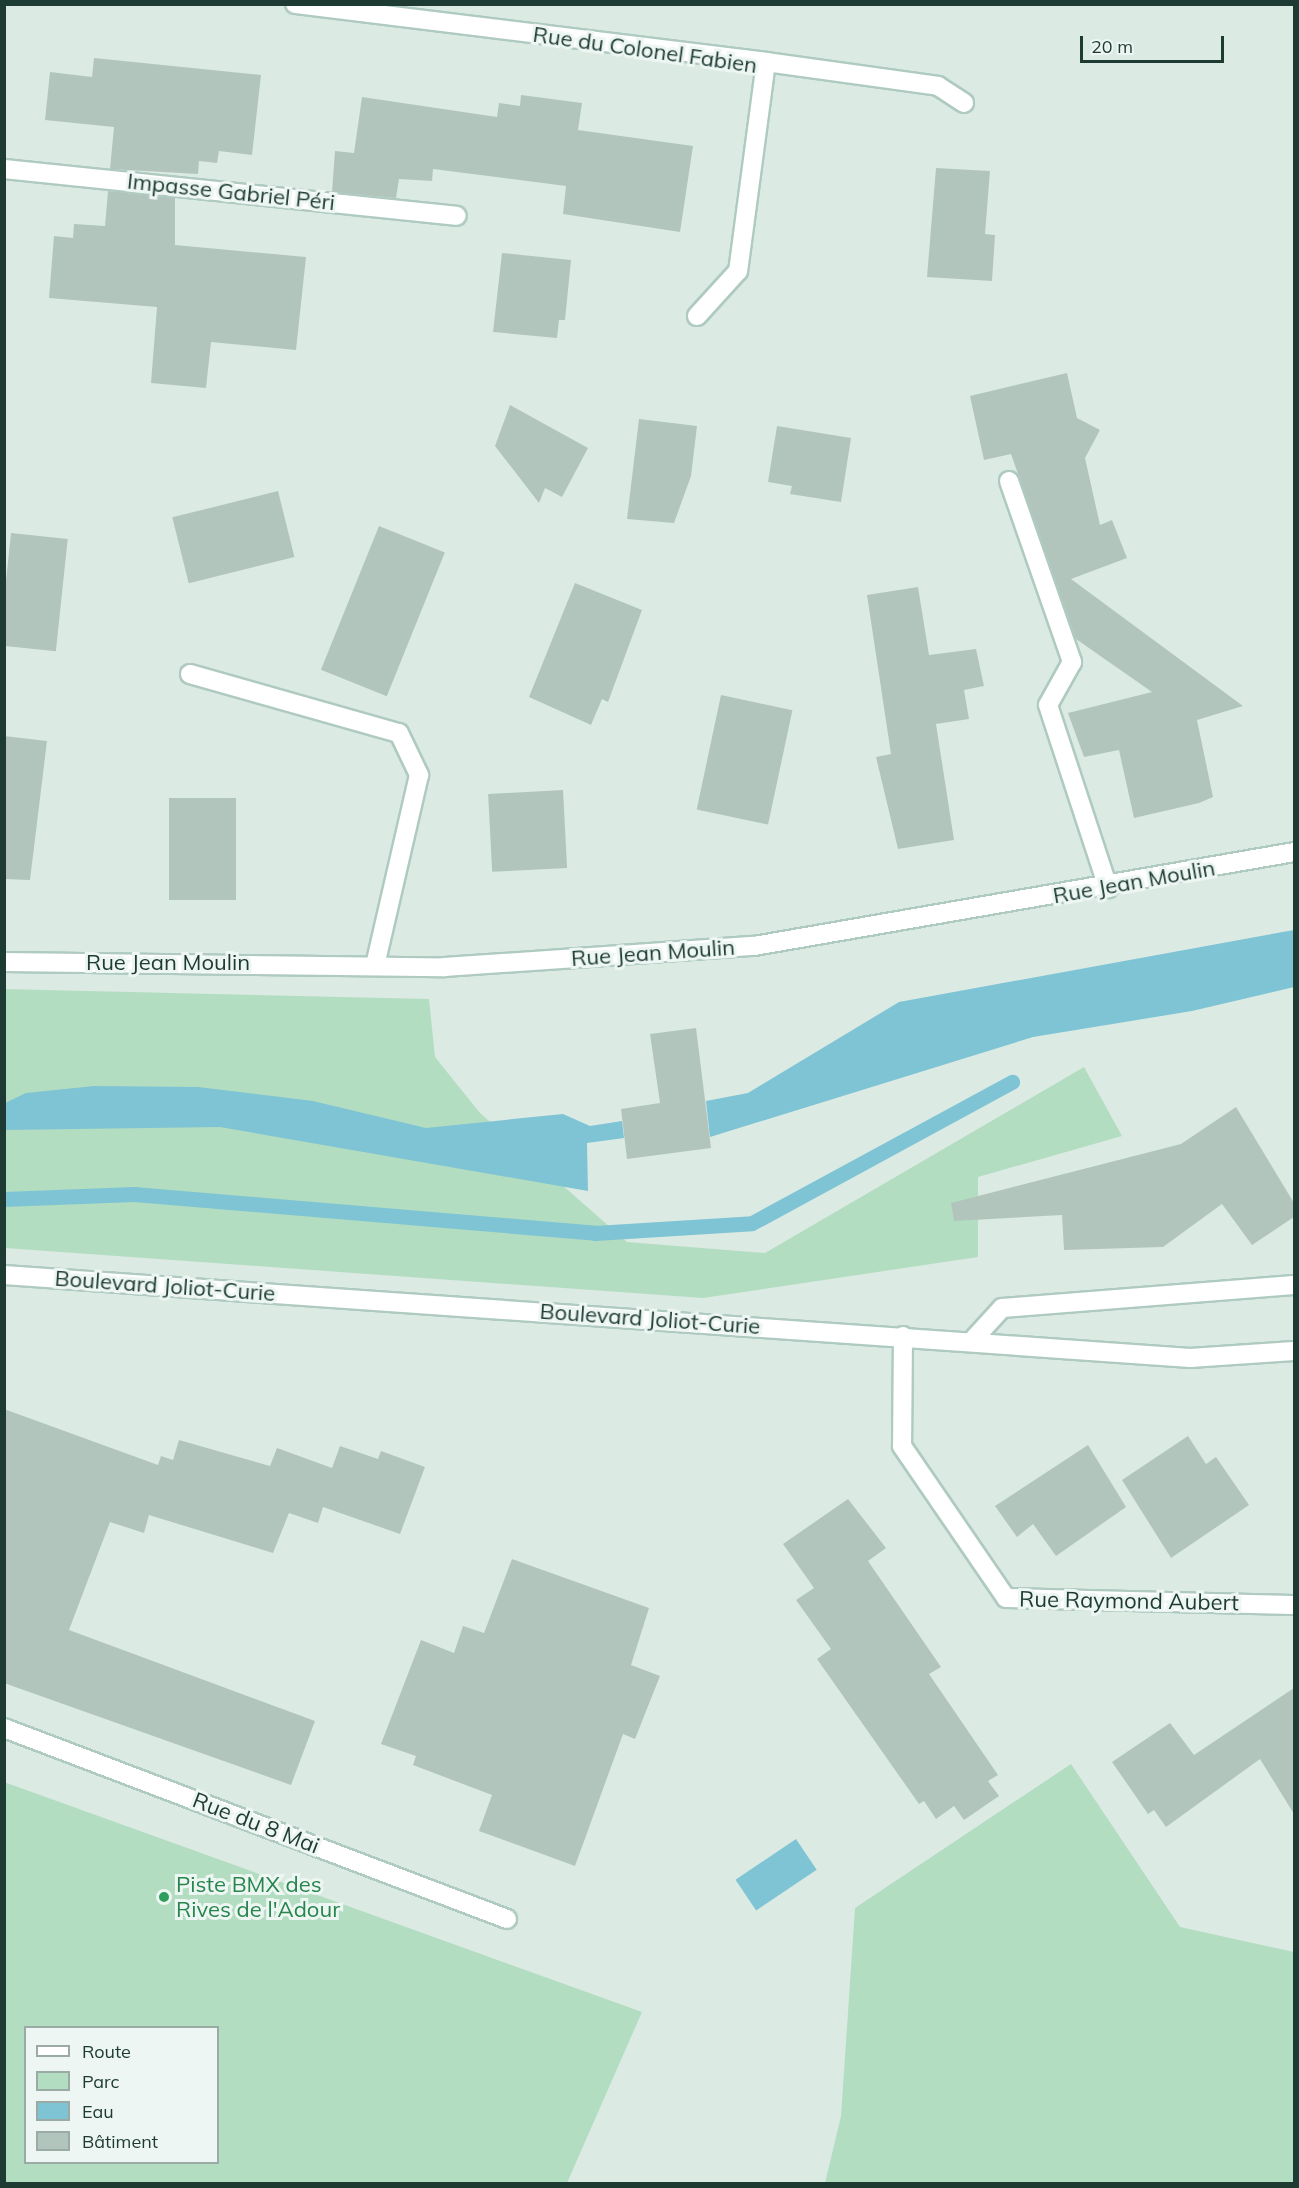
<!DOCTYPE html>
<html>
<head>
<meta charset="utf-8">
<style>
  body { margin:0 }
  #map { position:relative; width:1299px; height:2188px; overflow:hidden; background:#dceae4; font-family:Mulish,sans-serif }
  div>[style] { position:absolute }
  .green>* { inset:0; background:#b3ddc0 }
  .water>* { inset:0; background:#7fc4d4; transform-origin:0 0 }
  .stream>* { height:15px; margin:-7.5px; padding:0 7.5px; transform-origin:7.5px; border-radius:7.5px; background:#7fc4d4 }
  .building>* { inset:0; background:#b2c5bd; transform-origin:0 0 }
  .roads { filter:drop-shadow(2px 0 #afcac1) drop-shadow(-2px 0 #afcac1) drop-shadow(0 2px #afcac1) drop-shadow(0 -2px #afcac1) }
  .service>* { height:18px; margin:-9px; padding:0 9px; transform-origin:9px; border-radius:9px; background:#fff }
  .minor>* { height:18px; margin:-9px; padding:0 9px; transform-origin:9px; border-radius:9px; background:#fff }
  .secondary>* { height:18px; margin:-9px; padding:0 9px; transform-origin:9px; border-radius:9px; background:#fff }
  .dots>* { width:16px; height:16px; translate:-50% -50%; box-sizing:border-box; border:3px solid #edf6f2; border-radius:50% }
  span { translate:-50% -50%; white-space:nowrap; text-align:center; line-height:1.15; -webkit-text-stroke:6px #edf6f2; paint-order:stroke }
  .street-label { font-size:22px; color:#1d3a33 }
  .leisure-label { font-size:22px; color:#27864d }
  .left { translate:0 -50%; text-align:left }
  .frame { position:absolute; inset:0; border:6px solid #1d3a33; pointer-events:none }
  .legend { position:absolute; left:24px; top:2026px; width:195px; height:138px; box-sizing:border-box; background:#edf6f2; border:2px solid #9aaba6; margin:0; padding:8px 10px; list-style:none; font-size:18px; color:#1d3a33 }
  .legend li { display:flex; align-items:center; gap:12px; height:30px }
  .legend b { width:30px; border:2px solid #9aaba6 }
  .scale { position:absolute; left:1080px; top:36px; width:144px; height:27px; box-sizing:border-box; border:3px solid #1d3a33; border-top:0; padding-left:8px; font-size:18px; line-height:21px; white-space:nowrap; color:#1d3a33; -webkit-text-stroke:4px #edf6f2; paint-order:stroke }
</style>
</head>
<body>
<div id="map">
  <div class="green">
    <i style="clip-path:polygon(4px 989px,429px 999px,435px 1057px,480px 1113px,627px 1242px,765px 1253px,1084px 1067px,1122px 1136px,978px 1177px,978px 1257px,703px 1298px,5px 1248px)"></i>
    <i style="clip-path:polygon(1071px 1764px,1180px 1927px,1294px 1952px,1294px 2183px,825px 2183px,841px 2116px,855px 1908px)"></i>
    <i style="clip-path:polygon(evenodd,4px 1782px,642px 2012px,567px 2183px,5px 2183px,4px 1782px,26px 2028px,218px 2028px,218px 2162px,26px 2162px,26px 2028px)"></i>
  </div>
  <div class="water">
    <i style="clip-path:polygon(1294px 930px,1294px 987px,1192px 1011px,1033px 1037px,710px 1137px,706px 1101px,748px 1093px,899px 1002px)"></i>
    <i style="clip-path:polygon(94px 1086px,198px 1087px,313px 1101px,426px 1128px,563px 1114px,590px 1126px,622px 1121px,624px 1138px,587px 1143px,588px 1191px,220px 1127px,5px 1130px,5px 1103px,26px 1093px)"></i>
    <i style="left:796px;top:1839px;width:37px;height:73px;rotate:56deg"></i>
  </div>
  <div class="stream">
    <i style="left:4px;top:1199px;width:130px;rotate:-2.2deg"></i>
    <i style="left:134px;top:1194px;width:463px;rotate:4.8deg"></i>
    <i style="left:595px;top:1233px;width:157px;rotate:-3.6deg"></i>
    <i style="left:752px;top:1223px;width:296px;rotate:-28.5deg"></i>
  </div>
  <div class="building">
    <i style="clip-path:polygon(94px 58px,261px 75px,252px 155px,219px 151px,217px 163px,199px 161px,198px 174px,110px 169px,114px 127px,45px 120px,50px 72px,92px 77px)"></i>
    <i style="clip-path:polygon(521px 95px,582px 103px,578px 130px,693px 146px,680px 232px,563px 214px,566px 186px,433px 169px,432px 181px,399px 179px,396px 198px,332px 192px,335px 151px,354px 153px,362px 97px,497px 117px,499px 103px,520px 106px)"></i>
    <i style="clip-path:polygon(936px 168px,990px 171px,985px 234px,995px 235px,992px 281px,927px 277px)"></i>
    <i style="clip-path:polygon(108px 191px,175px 198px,175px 245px,306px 257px,296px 350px,211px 342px,206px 388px,151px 383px,157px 307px,49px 298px,54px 236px,73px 238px,74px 224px,105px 226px)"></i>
    <i style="clip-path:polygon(502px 253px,571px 260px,565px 320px,559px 320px,557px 338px,493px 332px)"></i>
    <i style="clip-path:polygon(1067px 373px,1077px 418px,1100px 430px,1085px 458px,1100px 525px,1112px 520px,1127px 558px,1071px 579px,1243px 706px,1197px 720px,1213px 797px,1199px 803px,1134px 818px,1119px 750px,1084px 757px,1068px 713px,1152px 692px,1076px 639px,1011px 454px,984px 460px,970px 396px)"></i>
    <i style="clip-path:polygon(510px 405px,588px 448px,562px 497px,545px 488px,539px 503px,495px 446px)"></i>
    <i style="clip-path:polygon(639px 419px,697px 426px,691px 476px,674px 523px,627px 519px)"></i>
    <i style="clip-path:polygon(777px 426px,851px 438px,841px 502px,790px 494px,792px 486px,768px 482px)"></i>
    <i style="left:278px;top:491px;width:68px;height:109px;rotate:76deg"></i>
    <i style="left:379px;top:526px;width:71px;height:155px;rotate:22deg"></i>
    <i style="left:11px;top:533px;width:57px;height:113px;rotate:6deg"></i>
    <i style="clip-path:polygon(575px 583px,642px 610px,608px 702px,602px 699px,591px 725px,529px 697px)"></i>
    <i style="clip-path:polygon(918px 587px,929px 655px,976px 649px,984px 686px,964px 690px,969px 719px,936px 724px,954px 840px,898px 849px,876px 757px,891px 754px,867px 595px)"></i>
    <i style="left:721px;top:695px;width:73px;height:117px;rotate:12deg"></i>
    <i style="clip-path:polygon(4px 736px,47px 741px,30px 880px,4px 879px)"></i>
    <i style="left:563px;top:790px;width:78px;height:75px;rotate:87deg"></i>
    <i style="left:169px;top:798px;width:67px;height:102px"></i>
    <i style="clip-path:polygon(696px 1028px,711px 1148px,627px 1159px,621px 1109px,660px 1103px,650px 1034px)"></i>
    <i style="clip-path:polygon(1236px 1107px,1294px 1203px,1294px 1217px,1252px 1245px,1222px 1204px,1163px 1247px,1064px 1250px,1062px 1215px,954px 1221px,951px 1203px,1181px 1144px)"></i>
    <i style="clip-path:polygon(4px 1409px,158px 1465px,161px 1456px,173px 1460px,179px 1440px,270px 1466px,277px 1448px,332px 1468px,340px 1446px,378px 1459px,381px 1451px,425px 1467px,400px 1534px,323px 1507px,318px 1523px,289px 1513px,273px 1553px,149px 1515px,144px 1533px,110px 1522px,69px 1630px,315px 1721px,291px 1785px,4px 1683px)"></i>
    <i style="clip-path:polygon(1188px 1436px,1206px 1464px,1216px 1457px,1249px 1505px,1171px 1558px,1122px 1480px)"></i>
    <i style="clip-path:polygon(1088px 1445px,1126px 1507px,1056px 1556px,1033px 1524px,1017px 1537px,995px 1506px)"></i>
    <i style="clip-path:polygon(848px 1499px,886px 1548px,868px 1561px,941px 1667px,929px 1674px,998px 1775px,988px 1781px,999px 1796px,964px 1820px,954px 1806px,936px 1819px,924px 1801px,919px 1804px,817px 1659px,831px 1649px,796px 1600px,814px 1588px,783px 1544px)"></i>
    <i style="clip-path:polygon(512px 1559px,649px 1608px,631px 1665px,660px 1676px,635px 1739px,623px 1734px,575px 1866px,479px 1831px,492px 1795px,413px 1765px,416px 1756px,381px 1744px,421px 1640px,454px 1653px,463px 1626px,484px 1633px)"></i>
    <i style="clip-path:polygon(1294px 1688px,1294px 1814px,1260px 1759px,1166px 1827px,1154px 1810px,1148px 1814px,1112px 1762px,1170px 1723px,1194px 1755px)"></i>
  </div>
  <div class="roads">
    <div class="service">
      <i style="left:4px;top:169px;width:455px;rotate:5.9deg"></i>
      <i style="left:1009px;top:481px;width:192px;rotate:70.8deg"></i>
      <i style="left:1072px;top:662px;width:49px;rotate:119.2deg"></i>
      <i style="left:1048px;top:705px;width:193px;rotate:71.8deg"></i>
      <i style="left:971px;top:1342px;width:46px;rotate:-47.6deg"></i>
      <i style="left:1002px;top:1308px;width:293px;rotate:-4.5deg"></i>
    </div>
    <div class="minor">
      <i style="left:295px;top:4px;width:475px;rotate:7deg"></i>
      <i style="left:766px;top:62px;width:211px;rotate:97.6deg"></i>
      <i style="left:738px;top:271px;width:61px;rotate:132.3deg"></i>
      <i style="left:766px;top:62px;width:174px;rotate:7.9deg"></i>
      <i style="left:938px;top:86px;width:31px;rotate:33deg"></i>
      <i style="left:190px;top:674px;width:217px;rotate:15.8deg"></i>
      <i style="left:399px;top:733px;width:47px;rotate:64.5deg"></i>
      <i style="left:419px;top:775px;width:195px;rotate:103deg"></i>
      <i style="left:4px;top:962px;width:440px;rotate:0.7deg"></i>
      <i style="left:444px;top:967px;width:311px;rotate:-3.9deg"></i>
      <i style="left:754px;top:946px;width:548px;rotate:-9.87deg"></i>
      <i style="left:903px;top:1336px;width:110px;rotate:90.5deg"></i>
      <i style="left:902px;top:1446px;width:184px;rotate:55.6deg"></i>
      <i style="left:1006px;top:1598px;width:288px;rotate:1.4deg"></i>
      <i style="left:4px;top:1728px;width:538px;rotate:20.79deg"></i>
    </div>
    <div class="secondary">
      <i style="left:4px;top:1275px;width:1189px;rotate:4deg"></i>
      <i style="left:1190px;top:1358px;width:104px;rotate:-3.9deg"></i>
    </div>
  </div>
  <div class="dots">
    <i style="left:164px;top:1897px;background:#2e9e5b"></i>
  </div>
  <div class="street-label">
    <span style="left:645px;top:50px;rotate:8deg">Rue du Colonel Fabien</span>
    <span style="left:231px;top:192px;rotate:6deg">Impasse Gabriel Péri</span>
    <span style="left:1134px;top:882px;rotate:-10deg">Rue Jean Moulin</span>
    <span style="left:653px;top:953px;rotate:-4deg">Rue Jean Moulin</span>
    <span style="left:168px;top:963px">Rue Jean Moulin</span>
    <span style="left:165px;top:1286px;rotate:4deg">Boulevard Joliot-Curie</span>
    <span style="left:650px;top:1319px;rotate:4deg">Boulevard Joliot-Curie</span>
    <span style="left:1129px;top:1601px;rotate:1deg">Rue Raymond Aubert</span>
    <span style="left:256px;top:1823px;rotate:21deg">Rue du 8 Mai</span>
  </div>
  <div class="leisure-label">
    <span class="left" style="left:176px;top:1897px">Piste BMX des<br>Rives de l'Adour</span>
  </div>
  <div class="frame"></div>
  <ul class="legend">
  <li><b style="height:8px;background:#fff"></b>Route</li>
  <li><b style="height:16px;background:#b3ddc0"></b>Parc</li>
  <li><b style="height:16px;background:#7fc4d4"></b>Eau</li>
  <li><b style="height:16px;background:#b2c5bd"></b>Bâtiment</li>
  </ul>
  <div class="scale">20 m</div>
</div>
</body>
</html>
